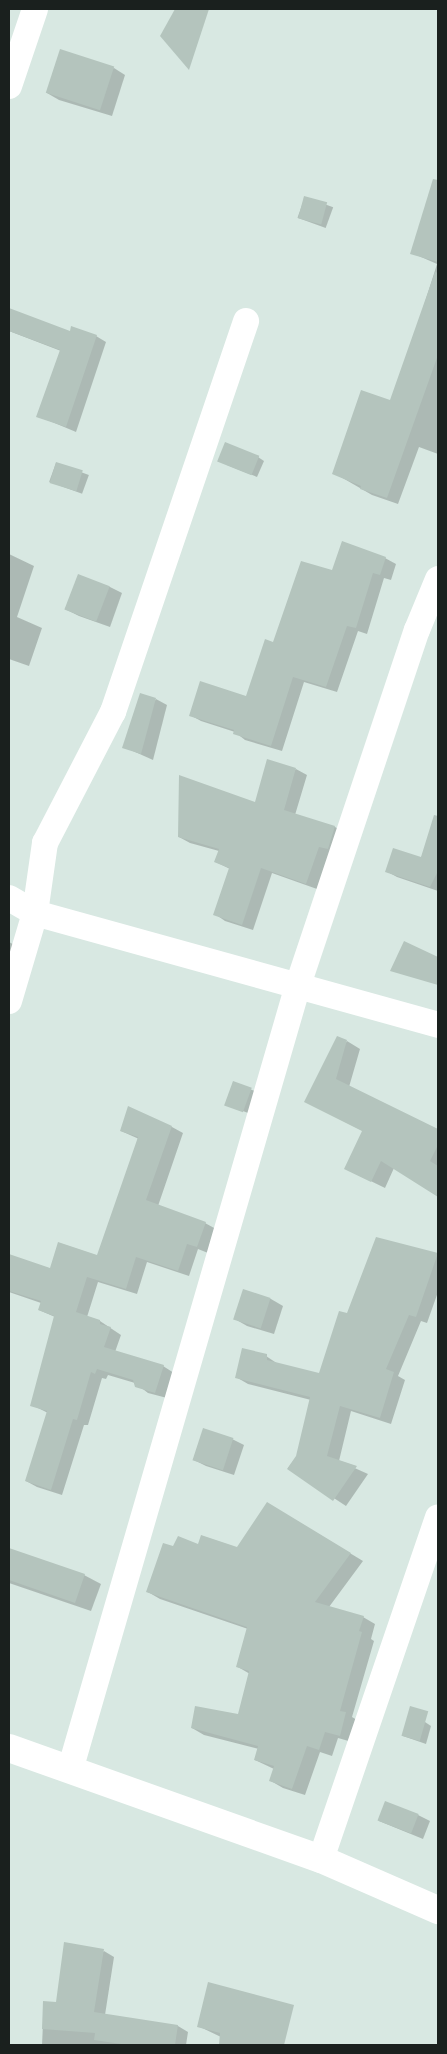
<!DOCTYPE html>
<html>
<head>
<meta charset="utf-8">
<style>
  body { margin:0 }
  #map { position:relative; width:447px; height:2054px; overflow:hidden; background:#d8e8e2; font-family:"IBM Plex Serif",serif }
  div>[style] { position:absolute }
  .shadow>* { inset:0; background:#0003; transform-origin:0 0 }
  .building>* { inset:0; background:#b4c4bd; transform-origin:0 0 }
  .minor>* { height:26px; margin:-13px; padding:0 13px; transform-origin:13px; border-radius:13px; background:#fff }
  .secondary>* { height:28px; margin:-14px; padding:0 14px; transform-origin:14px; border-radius:14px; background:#fff }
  span { translate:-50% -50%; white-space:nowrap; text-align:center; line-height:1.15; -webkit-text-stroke:4px #d8e8e2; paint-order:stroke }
  .frame { position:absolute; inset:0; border:10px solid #1a201e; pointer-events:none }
</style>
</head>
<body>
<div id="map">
  <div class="shadow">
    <i style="clip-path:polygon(114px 68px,125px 75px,112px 116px,59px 100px,47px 93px)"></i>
    <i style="clip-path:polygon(429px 196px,438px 198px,438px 454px,419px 447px,398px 504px,372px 495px,334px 473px,391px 401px,419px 321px,437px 264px,412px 253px)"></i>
    <i style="left:305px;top:197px;width:30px;height:22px;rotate:20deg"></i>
    <i style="clip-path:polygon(11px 310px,70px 333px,96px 336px,106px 342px,76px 432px,38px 416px,61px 351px,9px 331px)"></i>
    <i style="clip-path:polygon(258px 457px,264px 461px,257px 477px,227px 465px)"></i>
    <i style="left:56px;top:463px;width:35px;height:20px;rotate:20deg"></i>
    <i style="clip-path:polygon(9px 554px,34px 566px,17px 617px,42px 628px,29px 666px,9px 659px)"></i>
    <i style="clip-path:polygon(385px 558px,396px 564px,391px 580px,384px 578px,367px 634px,358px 631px,337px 692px,304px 682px,282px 751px,245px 740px,235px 732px,201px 721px,190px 715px,247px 697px,273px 643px,332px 572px)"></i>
    <i style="clip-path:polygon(79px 576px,110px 587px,122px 593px,110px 627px,79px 616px,67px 610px)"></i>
    <i style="clip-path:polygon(156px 699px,167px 705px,153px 760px,124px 747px)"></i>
    <i style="clip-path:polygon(296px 769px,307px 775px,295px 815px,335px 827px,346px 834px,317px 889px,272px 873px,253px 930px,225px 921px,215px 914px,230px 869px,216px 862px,219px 851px,190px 843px,179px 837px,256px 803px)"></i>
    <i style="clip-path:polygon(434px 830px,438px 831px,438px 891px,397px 877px,386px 871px,421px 858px)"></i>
    <i style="clip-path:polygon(9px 942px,22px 949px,9px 972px)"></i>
    <i style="clip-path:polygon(347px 1041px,360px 1049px,349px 1087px,438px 1131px,438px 1196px,394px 1168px,385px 1188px,346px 1169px,363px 1131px,306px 1102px)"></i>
    <i style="left:234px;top:1083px;width:26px;height:23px;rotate:21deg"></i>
    <i style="clip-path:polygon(172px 1127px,183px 1133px,158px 1206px,205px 1223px,216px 1229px,208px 1253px,198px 1249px,189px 1276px,147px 1262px,137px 1294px,98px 1282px,87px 1317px,100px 1321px,121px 1335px,115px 1352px,163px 1366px,174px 1373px,167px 1398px,148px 1393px,135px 1383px,108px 1375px,106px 1379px,102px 1378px,88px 1425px,84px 1425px,62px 1495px,37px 1487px,26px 1481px,48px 1413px,32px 1405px,55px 1317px,39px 1310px,41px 1303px,9px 1292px,9px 1255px,51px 1269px,98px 1257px,139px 1139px,121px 1131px)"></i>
    <i style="clip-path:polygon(377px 1238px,438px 1255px,438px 1292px,427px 1323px,421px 1321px,398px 1376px,405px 1380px,391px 1424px,351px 1411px,339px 1461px,368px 1474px,346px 1506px,288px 1468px,297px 1456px,311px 1400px,248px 1384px,236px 1377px,266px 1356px,278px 1364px,320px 1374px,348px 1314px)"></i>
    <i style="clip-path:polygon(244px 1291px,271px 1299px,283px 1306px,274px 1334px,247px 1326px,235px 1319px)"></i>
    <i style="clip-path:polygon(232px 1439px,244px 1445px,234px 1475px,206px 1466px,194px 1460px)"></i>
    <i style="clip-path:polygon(280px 1511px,363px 1561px,329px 1607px,363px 1617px,375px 1624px,371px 1639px,374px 1641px,352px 1717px,357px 1720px,352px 1742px,338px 1738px,332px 1756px,320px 1752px,305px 1795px,283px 1788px,271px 1781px,274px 1769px,255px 1760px,259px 1749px,204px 1735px,192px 1728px,239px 1715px,250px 1674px,238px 1667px,248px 1629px,160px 1599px,148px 1592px,174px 1548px,198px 1546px,238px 1548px)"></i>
    <i style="clip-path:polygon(9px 1549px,84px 1575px,101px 1584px,91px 1611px,9px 1583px)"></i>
    <i style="clip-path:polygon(425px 1722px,431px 1726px,426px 1744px,403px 1736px)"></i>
    <i style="clip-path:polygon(418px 1815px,430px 1821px,423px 1839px,379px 1821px)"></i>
    <i style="clip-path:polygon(104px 1951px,114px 1957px,105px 2015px,178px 2026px,188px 2032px,186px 2045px,42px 2045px,44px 2002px,57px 2003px)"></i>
    <i style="clip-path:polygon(271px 2005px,266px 2045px,220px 2045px,221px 2037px,198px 2026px)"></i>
  </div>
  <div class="building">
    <i style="clip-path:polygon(175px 9px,209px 9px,189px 70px,160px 36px)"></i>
    <i style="left:60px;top:49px;width:57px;height:46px;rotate:18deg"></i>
    <i style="clip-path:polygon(433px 179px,438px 180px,438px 262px,410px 254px)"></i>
    <i style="left:304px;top:196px;width:24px;height:23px;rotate:15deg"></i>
    <i style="clip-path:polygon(435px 272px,438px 273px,438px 355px,387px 498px,360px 489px,361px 486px,332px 474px,361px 390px,390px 400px)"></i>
    <i style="clip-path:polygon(9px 308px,70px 331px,71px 326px,97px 335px,66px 427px,36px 417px,60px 350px,9px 331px)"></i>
    <i style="left:225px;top:442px;width:37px;height:21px;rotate:22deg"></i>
    <i style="left:56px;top:462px;width:28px;height:22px;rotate:17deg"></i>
    <i style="clip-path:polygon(342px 541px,386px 557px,380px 575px,373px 573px,356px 628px,347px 626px,326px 687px,293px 677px,271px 746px,233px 734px,234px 730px,189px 716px,200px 681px,246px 696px,265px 639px,273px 642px,301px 561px,332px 570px)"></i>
    <i style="left:78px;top:574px;width:34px;height:38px;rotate:21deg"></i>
    <i style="clip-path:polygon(140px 693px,156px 698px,141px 754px,122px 748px)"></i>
    <i style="clip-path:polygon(267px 759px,296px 768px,284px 810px,335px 826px,328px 849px,319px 847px,306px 884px,261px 868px,242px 925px,213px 915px,229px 868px,214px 862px,219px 849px,178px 837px,179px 775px,255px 802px)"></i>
    <i style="clip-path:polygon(434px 815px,438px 816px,438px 871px,430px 887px,385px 872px,393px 848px,421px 857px)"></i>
    <i style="clip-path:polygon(404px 941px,438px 957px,438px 985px,390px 971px)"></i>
    <i style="clip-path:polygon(337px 1036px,347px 1040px,336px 1079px,438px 1129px,438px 1145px,430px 1161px,438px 1166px,438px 1197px,381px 1161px,371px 1182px,344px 1169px,362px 1131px,304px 1102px)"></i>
    <i style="left:233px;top:1081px;width:20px;height:26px;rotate:20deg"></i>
    <i style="clip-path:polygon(128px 1106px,172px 1126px,146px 1200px,206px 1222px,197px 1247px,187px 1244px,178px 1271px,136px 1257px,126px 1289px,87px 1277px,76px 1312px,100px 1320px,100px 1324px,111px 1327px,104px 1347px,164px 1365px,155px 1393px,135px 1387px,133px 1380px,97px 1369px,95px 1374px,91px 1372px,77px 1420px,73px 1419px,51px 1490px,25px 1481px,47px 1411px,30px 1406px,54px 1316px,38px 1310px,41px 1301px,9px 1291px,9px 1254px,50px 1268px,58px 1242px,97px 1255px,138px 1137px,120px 1131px)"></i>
    <i style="clip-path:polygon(376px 1237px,438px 1253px,416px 1317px,409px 1315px,386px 1369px,394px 1372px,380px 1418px,340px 1406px,327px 1456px,357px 1466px,333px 1501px,287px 1469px,296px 1456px,310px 1397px,235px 1378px,242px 1348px,267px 1354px,267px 1360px,319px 1373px,339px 1311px,347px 1313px)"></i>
    <i style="left:243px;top:1289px;width:29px;height:32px;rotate:18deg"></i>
    <i style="left:203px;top:1428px;width:32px;height:34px;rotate:18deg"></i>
    <i style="clip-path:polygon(267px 1502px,351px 1553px,315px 1602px,364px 1616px,359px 1631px,362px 1632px,340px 1711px,346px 1712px,340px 1736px,325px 1732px,319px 1750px,307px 1746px,292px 1789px,269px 1781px,274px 1766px,254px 1760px,258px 1746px,191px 1728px,195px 1706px,238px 1714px,249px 1671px,236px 1667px,247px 1627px,146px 1592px,163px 1543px,173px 1546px,178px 1536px,198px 1544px,201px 1535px,237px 1547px)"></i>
    <i style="clip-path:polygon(9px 1548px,85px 1574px,75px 1603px,9px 1580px)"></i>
    <i style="left:410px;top:1706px;width:19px;height:31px;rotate:16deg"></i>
    <i style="left:385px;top:1801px;width:36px;height:21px;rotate:21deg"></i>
    <i style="clip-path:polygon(64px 1942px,104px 1949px,94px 2012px,178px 2025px,175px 2045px,128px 2045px,94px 2040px,95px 2033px,42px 2029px,43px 2001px,56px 2002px)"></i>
    <i style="clip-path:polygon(208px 1982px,294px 2005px,284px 2045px,219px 2045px,220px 2033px,197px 2027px)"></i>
  </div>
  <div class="minor">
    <i style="left:9px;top:86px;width:81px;rotate:-71.3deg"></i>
    <i style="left:9px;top:898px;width:30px;rotate:30deg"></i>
    <i style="left:35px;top:913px;width:418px;rotate:15.5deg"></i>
    <i style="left:9px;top:1001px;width:92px;rotate:-73.5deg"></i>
    <i style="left:35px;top:913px;width:71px;rotate:-81.9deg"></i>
    <i style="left:45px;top:843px;width:148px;rotate:-62.6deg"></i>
    <i style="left:113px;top:712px;width:413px;rotate:-71.2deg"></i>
    <i style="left:70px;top:1770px;width:817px;rotate:-73.8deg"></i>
    <i style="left:298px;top:985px;width:374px;rotate:-71.5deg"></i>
    <i style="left:417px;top:630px;width:55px;rotate:-67.6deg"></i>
    <i style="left:321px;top:1859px;width:361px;rotate:-71.1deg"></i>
  </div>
  <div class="secondary">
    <i style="left:9px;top:1748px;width:331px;rotate:19.6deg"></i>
    <i style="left:321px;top:1859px;width:128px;rotate:23.6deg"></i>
  </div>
  <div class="frame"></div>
</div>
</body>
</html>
